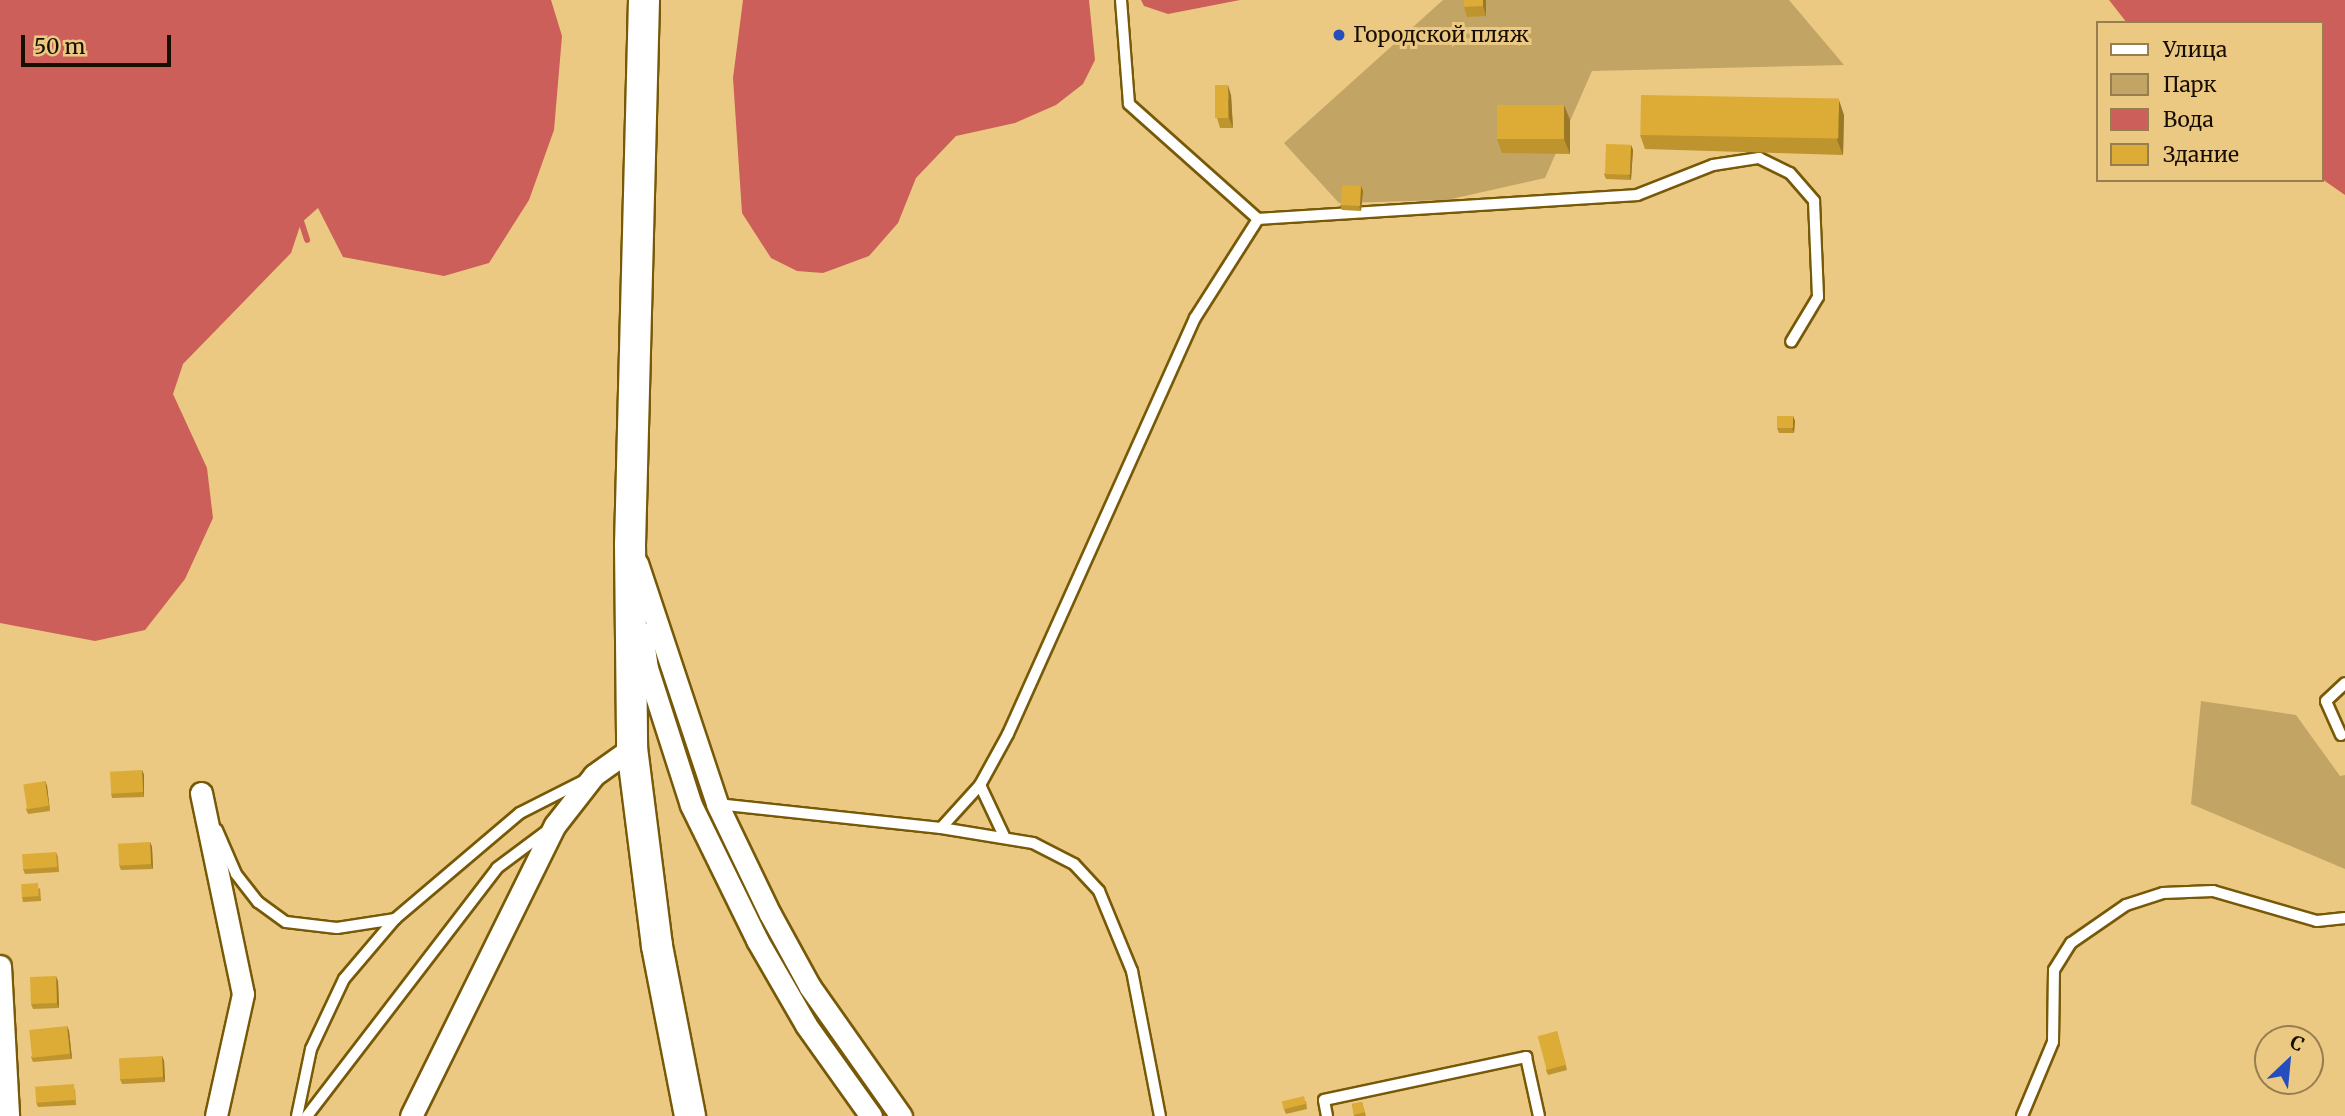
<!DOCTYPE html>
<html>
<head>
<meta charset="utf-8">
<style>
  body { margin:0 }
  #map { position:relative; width:2345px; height:1116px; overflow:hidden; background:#ebc983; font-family:Merriweather,serif }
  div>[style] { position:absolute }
  .green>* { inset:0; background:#c2a464 }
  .water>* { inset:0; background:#cc5f59 }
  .stream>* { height:6px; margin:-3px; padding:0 3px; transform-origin:3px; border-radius:3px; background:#cc5f59 }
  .roads { filter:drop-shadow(2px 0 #775907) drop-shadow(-2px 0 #775907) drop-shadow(0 2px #775907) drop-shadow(0 -2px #775907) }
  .lane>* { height:10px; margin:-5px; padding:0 5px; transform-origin:5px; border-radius:5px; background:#fff }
  .street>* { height:21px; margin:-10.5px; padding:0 10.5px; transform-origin:10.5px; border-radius:10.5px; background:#fff }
  .secondary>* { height:30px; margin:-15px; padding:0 15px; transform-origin:15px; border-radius:15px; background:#fff }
  .wall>* { inset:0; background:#bd942e }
  .shaded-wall>* { inset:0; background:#9a7826 }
  .building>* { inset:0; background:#dcac36; transform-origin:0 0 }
  .dots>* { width:19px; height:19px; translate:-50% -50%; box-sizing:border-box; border:4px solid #ebc983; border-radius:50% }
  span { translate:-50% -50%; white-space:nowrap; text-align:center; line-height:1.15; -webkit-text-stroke:6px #ebc983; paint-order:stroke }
  .poi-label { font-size:21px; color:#170d00 }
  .left { translate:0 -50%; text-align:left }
  .legend { position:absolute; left:2096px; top:21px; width:228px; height:161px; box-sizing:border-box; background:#ebc983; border:2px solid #967e4f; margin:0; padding:9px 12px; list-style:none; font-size:21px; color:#170d00 }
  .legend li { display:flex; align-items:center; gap:14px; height:35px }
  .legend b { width:35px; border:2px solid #967e4f }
  .north { position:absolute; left:2254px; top:1025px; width:70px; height:70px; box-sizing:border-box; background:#ebc983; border:2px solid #967e4f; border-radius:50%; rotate:26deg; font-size:19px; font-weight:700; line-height:28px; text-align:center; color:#170d00 }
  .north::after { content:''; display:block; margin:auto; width:24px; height:32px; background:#264dbc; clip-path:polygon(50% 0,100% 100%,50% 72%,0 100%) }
  .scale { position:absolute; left:21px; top:35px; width:150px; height:32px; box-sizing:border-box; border:4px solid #170d00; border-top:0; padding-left:9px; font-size:21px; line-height:24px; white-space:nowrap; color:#170d00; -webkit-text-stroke:5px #ebc983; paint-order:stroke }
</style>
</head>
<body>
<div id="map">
  <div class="green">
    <i style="clip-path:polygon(1443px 0,1789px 0,1844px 65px,1592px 71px,1545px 178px,1447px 200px,1339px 203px,1284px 143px)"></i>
    <i style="clip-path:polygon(2201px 701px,2296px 715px,2340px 776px,2345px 775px,2345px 869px,2191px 804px)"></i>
    <i style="clip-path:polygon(704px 797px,893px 1116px,879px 1116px,778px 967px,696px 800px)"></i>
  </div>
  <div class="water">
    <i style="clip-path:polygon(0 0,551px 0,562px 36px,554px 130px,529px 200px,489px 263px,444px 276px,343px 257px,318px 208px,301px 223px,291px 253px,183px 364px,173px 394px,207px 468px,213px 518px,185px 579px,145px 630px,95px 641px,0 623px)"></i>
    <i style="clip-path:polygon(743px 0,1089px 0,1095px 60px,1083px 84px,1056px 105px,1015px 123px,956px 136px,916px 178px,898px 223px,869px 256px,823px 273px,797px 271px,771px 258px,742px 213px,733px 78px)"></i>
    <i style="clip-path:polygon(1141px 0,1240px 0,1168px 14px,1144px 6px)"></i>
    <i style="clip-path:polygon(2109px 0,2345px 0,2345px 195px,2322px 179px,2322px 23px,2127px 23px)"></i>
  </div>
  <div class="stream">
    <i style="left:300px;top:218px;width:23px;rotate:72deg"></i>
  </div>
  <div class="roads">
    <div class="lane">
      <i style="left:1121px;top:0;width:104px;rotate:85.6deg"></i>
      <i style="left:1129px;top:104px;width:173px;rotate:41.7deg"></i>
      <i style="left:2341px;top:735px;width:37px;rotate:-114deg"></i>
      <i style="left:2326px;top:701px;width:26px;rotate:-43deg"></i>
      <i style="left:980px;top:785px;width:56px;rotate:64.8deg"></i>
      <i style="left:717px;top:804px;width:225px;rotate:6.1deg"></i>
      <i style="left:941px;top:828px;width:58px;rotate:-47.8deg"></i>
      <i style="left:980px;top:785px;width:58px;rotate:-61.2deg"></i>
      <i style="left:1008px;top:734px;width:456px;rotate:-65.8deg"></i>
      <i style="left:1195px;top:318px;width:117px;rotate:-57.5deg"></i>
      <i style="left:1258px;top:219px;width:380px;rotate:-3.6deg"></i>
      <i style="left:1637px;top:195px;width:82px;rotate:-21.5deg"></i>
      <i style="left:1713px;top:165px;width:47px;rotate:-8.7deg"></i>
      <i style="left:1759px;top:158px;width:34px;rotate:26deg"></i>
      <i style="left:1790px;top:173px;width:37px;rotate:49deg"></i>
      <i style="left:1814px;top:201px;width:96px;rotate:87.6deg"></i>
      <i style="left:1818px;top:297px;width:52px;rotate:121deg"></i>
      <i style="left:941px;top:828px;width:93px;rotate:9.3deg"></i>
      <i style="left:1033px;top:843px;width:46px;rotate:27.1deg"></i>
      <i style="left:1074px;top:864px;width:37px;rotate:47deg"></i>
      <i style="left:1099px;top:891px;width:87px;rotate:67.6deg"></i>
      <i style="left:1132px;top:971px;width:148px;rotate:79.1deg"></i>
      <i style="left:217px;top:830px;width:48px;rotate:66.6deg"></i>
      <i style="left:236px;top:874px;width:36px;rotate:52deg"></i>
      <i style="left:258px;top:902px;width:34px;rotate:36deg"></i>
      <i style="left:286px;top:922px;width:51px;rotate:6.7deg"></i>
      <i style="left:337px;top:928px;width:59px;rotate:-8.8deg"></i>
      <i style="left:297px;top:1116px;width:68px;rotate:-78.2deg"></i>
      <i style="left:311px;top:1049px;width:77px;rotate:-64.8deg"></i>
      <i style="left:344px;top:979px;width:79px;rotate:-49.6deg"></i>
      <i style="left:395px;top:919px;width:164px;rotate:-40.3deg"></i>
      <i style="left:520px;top:813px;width:71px;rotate:-26.9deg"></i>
      <i style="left:307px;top:1116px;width:312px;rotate:-52.5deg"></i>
      <i style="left:497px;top:868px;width:64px;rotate:-36.7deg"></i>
      <i style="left:1327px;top:1116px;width:16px;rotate:-101deg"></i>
      <i style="left:1324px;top:1100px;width:207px;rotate:-12deg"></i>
      <i style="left:1526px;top:1057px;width:60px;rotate:77.6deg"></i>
      <i style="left:2022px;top:1116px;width:80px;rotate:-67.3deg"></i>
      <i style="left:2053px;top:1042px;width:72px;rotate:-89.2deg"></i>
      <i style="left:2054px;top:970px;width:32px;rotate:-58deg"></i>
      <i style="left:2071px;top:943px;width:67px;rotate:-34.6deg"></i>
      <i style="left:2126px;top:905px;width:39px;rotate:-18deg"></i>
      <i style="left:2163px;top:893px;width:50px;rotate:-2.3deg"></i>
      <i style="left:2213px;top:891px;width:108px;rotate:16.1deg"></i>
      <i style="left:2317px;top:921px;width:28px;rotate:-6deg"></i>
    </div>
    <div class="street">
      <i style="left:637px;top:563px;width:254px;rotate:71.6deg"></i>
      <i style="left:717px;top:804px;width:122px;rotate:64.3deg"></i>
      <i style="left:770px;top:914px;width:83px;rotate:61.3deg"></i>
      <i style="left:810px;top:987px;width:158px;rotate:54.8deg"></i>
      <i style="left:642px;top:633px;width:35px;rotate:82deg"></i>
      <i style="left:647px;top:668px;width:144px;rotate:72.2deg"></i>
      <i style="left:691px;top:805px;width:150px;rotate:63.9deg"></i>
      <i style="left:757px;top:940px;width:98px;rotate:60deg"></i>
      <i style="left:806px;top:1025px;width:112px;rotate:54.5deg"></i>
      <i style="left:201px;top:793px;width:205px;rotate:78.2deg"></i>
      <i style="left:243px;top:994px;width:125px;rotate:102.5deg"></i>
      <i style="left:0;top:966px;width:150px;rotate:86.9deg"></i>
      <i style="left:411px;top:1116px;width:325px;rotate:-63.7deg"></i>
      <i style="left:555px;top:825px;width:63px;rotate:-52deg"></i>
      <i style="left:594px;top:775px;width:47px;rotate:-35.4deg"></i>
    </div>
    <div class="secondary">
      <i style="left:644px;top:0;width:544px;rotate:91.47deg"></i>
      <i style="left:630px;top:544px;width:204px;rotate:89.4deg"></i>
      <i style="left:632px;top:748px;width:200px;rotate:82.8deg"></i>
      <i style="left:657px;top:946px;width:173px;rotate:79deg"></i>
    </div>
  </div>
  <div class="wall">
    <i style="clip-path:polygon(1464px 0,1486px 0,1486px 16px,1467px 17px,1464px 7px)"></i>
    <i style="clip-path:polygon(1231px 95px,1233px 128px,1220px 128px,1217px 118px)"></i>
    <i style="clip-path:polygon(1564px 105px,1570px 120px,1570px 154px,1502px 153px,1497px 139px)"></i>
    <i style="clip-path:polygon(1844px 115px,1843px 155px,1645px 149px,1640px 135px)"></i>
    <i style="clip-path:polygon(1631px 145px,1633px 150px,1631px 180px,1606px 179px,1604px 174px)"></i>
    <i style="clip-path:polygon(1361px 186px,1363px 191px,1361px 211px,1342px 210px,1340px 205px)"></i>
    <i style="clip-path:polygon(1793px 416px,1795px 421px,1794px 433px,1779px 433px,1777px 428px)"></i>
    <i style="clip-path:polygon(142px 770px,144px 775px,144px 797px,112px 798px,111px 793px)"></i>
    <i style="clip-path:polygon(45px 781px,47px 786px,50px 811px,28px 814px,26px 809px)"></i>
    <i style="clip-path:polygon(150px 842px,152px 847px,153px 869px,121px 870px,119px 865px)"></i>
    <i style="clip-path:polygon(56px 852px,58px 857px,59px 872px,25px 874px,23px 869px)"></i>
    <i style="clip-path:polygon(40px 888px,41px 901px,23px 902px,22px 897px)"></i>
    <i style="clip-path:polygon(58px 981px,59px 1008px,33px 1009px,31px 1004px)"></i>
    <i style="clip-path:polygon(67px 1026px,69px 1031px,72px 1059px,33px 1062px,31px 1057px)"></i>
    <i style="clip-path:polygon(1557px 1031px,1567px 1070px,1548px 1075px,1546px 1070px)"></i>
    <i style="clip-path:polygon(162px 1056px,164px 1061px,165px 1082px,122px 1084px,120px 1079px)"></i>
    <i style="clip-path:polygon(75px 1089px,76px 1105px,38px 1107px,36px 1102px)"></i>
    <i style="clip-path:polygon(1306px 1101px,1307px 1109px,1286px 1114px,1284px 1109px)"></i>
    <i style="clip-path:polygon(1362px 1102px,1366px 1116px,1354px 1116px,1352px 1104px)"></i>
  </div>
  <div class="shaded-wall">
    <i style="clip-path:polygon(1483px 0,1486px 0,1486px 16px,1483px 6px)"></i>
    <i style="clip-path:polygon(1228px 85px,1231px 95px,1233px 128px,1229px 118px)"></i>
    <i style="clip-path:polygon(1839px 100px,1844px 115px,1843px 155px,1837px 140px)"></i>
    <i style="clip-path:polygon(1564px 105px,1570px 120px,1570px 154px,1564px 139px)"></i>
    <i style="clip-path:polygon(1631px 145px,1633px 150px,1631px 180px,1629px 175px)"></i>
    <i style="clip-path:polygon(1361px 186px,1363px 191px,1361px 211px,1359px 206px)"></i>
    <i style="clip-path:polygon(1793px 416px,1795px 421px,1794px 433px,1792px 428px)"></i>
    <i style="clip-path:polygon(142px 770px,144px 775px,144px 797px,143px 792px)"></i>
    <i style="clip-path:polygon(45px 781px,47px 786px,50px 811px,49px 806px)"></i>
    <i style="clip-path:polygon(150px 842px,152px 847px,153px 869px,151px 864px)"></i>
    <i style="clip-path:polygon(56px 976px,58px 981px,59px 1008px,57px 1003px)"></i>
    <i style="clip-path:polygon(67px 1026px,69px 1031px,72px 1059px,70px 1054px)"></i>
    <i style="clip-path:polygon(162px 1056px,164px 1061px,165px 1082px,163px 1077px)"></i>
  </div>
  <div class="building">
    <i style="clip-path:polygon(1464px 0,1483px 0,1483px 6px,1464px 7px)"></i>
    <i style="left:1215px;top:85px;width:13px;height:33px"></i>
    <i style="left:1641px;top:95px;width:198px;height:40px;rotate:1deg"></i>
    <i style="left:1497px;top:105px;width:67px;height:34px"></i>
    <i style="left:1606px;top:144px;width:25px;height:30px;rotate:2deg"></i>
    <i style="left:1342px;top:185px;width:19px;height:20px;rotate:3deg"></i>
    <i style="left:1777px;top:416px;width:16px;height:12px"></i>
    <i style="left:142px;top:770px;width:22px;height:32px;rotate:87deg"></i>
    <i style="left:45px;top:781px;width:25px;height:22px;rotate:81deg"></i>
    <i style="left:150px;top:842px;width:22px;height:32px;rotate:87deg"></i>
    <i style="left:56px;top:852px;width:15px;height:34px;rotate:86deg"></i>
    <i style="left:38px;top:883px;width:13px;height:17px;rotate:86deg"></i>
    <i style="left:56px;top:976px;width:27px;height:26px;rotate:88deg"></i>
    <i style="left:67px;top:1026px;width:28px;height:38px;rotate:84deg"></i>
    <i style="left:1557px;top:1031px;width:35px;height:20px;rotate:75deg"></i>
    <i style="left:162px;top:1056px;width:21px;height:43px;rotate:87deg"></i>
    <i style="left:74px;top:1084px;width:16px;height:39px;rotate:86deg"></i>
    <i style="left:1304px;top:1096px;width:8px;height:23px;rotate:76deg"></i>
    <i style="clip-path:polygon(1362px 1102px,1365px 1112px,1354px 1115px,1352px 1104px)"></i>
  </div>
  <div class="dots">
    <i style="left:1339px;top:35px;background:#264dbc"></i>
  </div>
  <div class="poi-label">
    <span class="left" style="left:1353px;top:35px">Городской пляж</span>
  </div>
  <ul class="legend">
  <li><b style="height:9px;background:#fff"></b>Улица</li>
  <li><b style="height:19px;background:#c2a464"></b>Парк</li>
  <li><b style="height:19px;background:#cc5f59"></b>Вода</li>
  <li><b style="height:19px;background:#dcac36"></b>Здание</li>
  </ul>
  <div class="north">С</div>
  <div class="scale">50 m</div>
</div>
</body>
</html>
